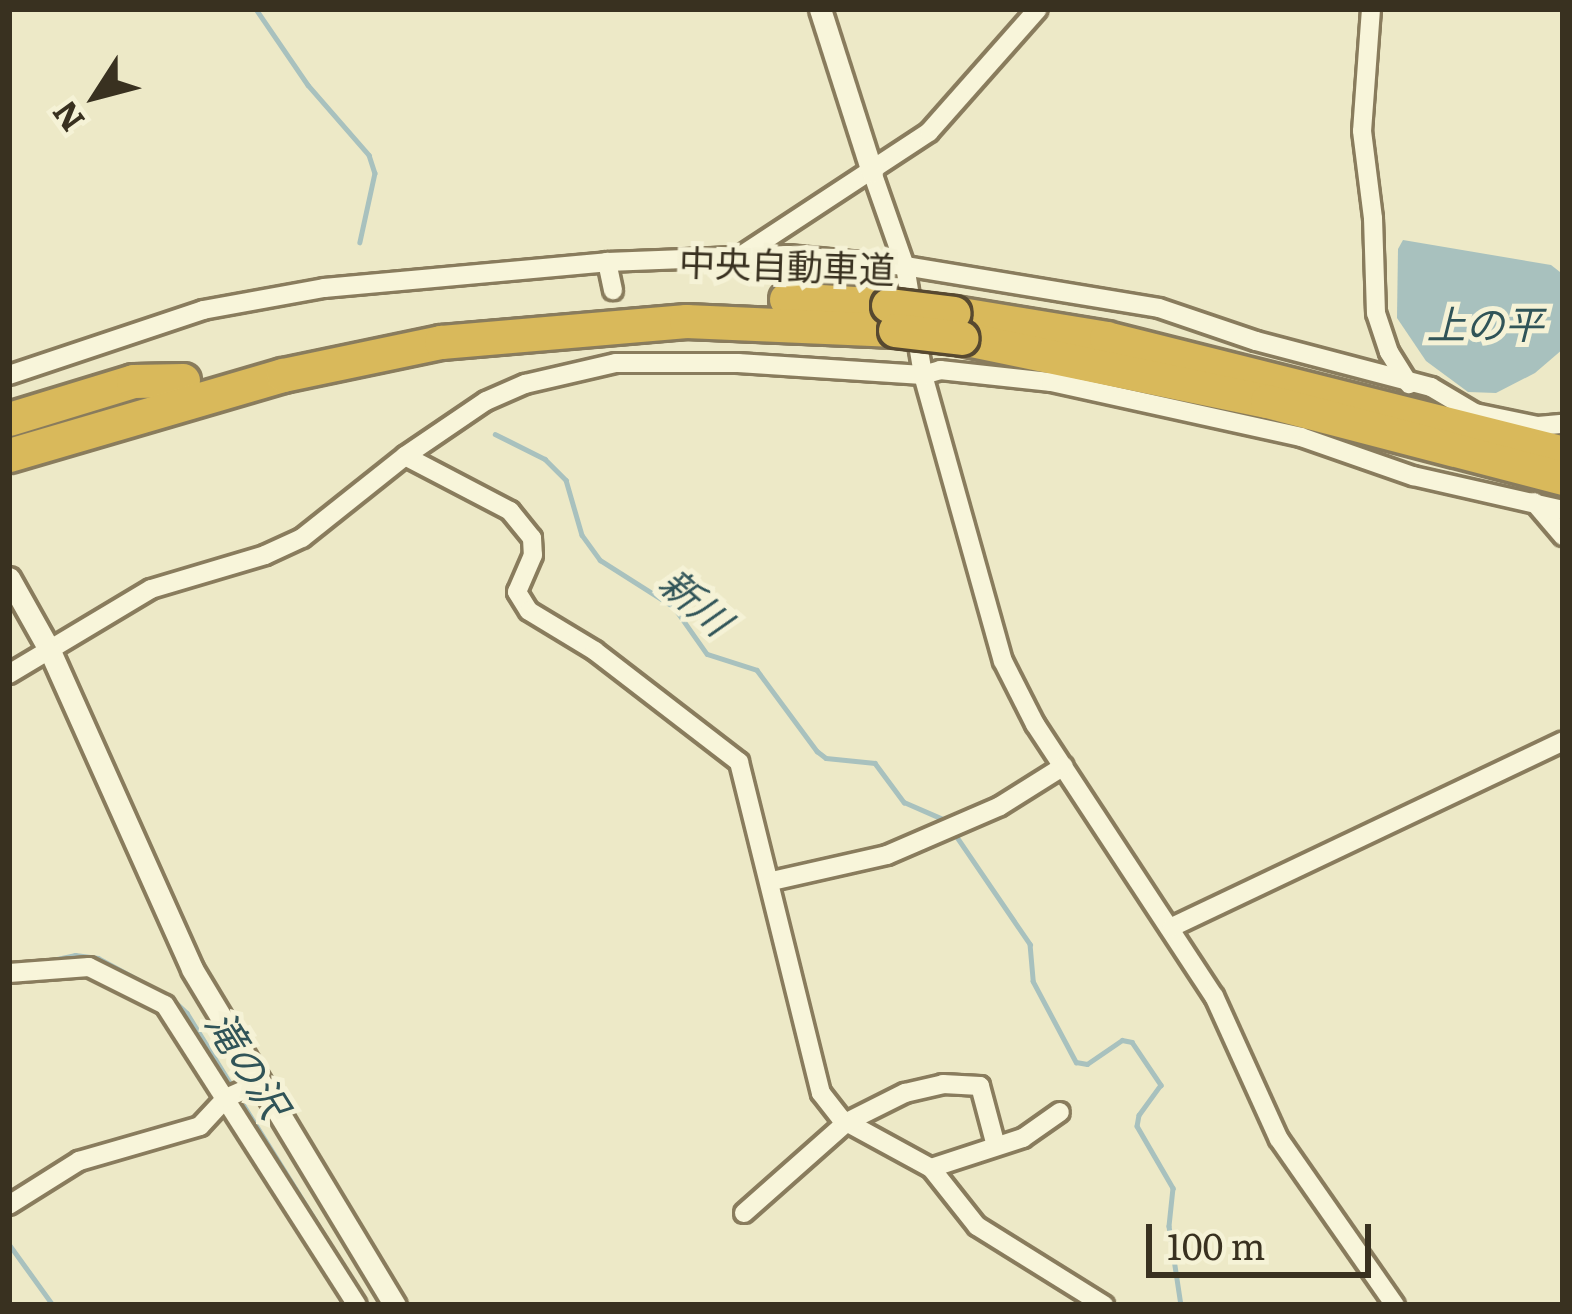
<!DOCTYPE html>
<html>
<head>
<meta charset="utf-8">
<style>
  body { margin:0 }
  #map { position:relative; width:1572px; height:1314px; overflow:hidden; background:#ede9c7; font-family:Literata,"Noto Sans JP",serif }
  div>[style] { position:absolute }
  .water>* { inset:0; background:#a8c1be }
  .stream>* { height:4.5px; margin:-2.25px; padding:0 2.25px; transform-origin:2.25px; border-radius:2.25px; background:#a8c1be }
  .roads { filter:drop-shadow(3px 0 #897c5d) drop-shadow(-3px 0 #897c5d) drop-shadow(0 3px #897c5d) drop-shadow(0 -3px #897c5d) }
  .minor>* { height:18px; margin:-9px; padding:0 9px; transform-origin:9px; border-radius:9px; background:#f8f5da }
  .tertiary>* { height:21px; margin:-10.5px; padding:0 10.5px; transform-origin:10.5px; border-radius:10.5px; background:#f8f5da }
  .motorway>* { height:33px; margin:-16.5px; padding:0 16.5px; transform-origin:16.5px; border-radius:16.5px; background:#d9b95b }
  .bridges { filter:drop-shadow(3px 0 #574930) drop-shadow(-3px 0 #574930) drop-shadow(0 3px #574930) drop-shadow(0 -3px #574930) }
  .motorway-bridge>* { height:33px; margin:-16.5px; padding:0 16.5px; transform-origin:16.5px; border-radius:16.5px; background:#d9b95b }
  span { translate:-50% -50%; white-space:nowrap; text-align:center; line-height:1.15; -webkit-text-stroke:10px #f5f2d6; paint-order:stroke }
  .street-label { font-size:36px; color:#393120 }
  .water-label { font-size:39px; color:#305458; font-style:italic }
  .frame { position:absolute; inset:0; border:12px solid #393120; pointer-events:none }
  .north { position:absolute; left:36px; top:36px; width:120px; height:120px; -webkit-text-stroke:9px #f5f2d6; paint-order:stroke; rotate:234deg; font-size:33px; font-weight:700; line-height:48px; text-align:center; color:#393120 }
  .north::after { content:''; display:block; margin:auto; width:42px; height:54px; background:#393120; clip-path:polygon(50% 0,100% 100%,50% 72%,0 100%) }
  .scale { position:absolute; left:1146px; top:1224px; width:225px; height:54px; box-sizing:border-box; border:6px solid #393120; border-top:0; padding-left:15px; font-size:36px; line-height:42px; white-space:nowrap; color:#393120; -webkit-text-stroke:9px #f5f2d6; paint-order:stroke }
</style>
</head>
<body>
<div id="map">
  <div class="water">
    <i style="clip-path:polygon(1403px 240px,1551px 265px,1560px 272px,1563px 349px,1535px 373px,1496px 393px,1468px 392px,1426px 361px,1397px 318px,1398px 249px)"></i>
  </div>
  <div class="stream">
    <i style="left:256px;top:9px;width:92px;rotate:55.6deg"></i>
    <i style="left:308px;top:85px;width:93px;rotate:48.9deg"></i>
    <i style="left:369px;top:155px;width:19px;rotate:72deg"></i>
    <i style="left:375px;top:173px;width:71px;rotate:102.3deg"></i>
    <i style="left:495px;top:434px;width:56px;rotate:26.6deg"></i>
    <i style="left:545px;top:459px;width:30px;rotate:45deg"></i>
    <i style="left:566px;top:480px;width:57px;rotate:73.8deg"></i>
    <i style="left:582px;top:535px;width:31px;rotate:54deg"></i>
    <i style="left:600px;top:560px;width:88px;rotate:32.4deg"></i>
    <i style="left:674px;top:607px;width:57px;rotate:54.9deg"></i>
    <i style="left:707px;top:654px;width:52px;rotate:17.7deg"></i>
    <i style="left:757px;top:670px;width:101px;rotate:53.5deg"></i>
    <i style="left:817px;top:751px;width:11px;rotate:38deg"></i>
    <i style="left:826px;top:758px;width:49px;rotate:5.8deg"></i>
    <i style="left:875px;top:763px;width:49px;rotate:53.4deg"></i>
    <i style="left:904px;top:802px;width:43px;rotate:23.6deg"></i>
    <i style="left:957px;top:837px;width:130px;rotate:55.7deg"></i>
    <i style="left:1030px;top:944px;width:37px;rotate:85deg"></i>
    <i style="left:1033px;top:981px;width:92px;rotate:62deg"></i>
    <i style="left:1076px;top:1062px;width:11px;rotate:10deg"></i>
    <i style="left:1087px;top:1064px;width:42px;rotate:-34.4deg"></i>
    <i style="left:1122px;top:1040px;width:10px;rotate:11deg"></i>
    <i style="left:1132px;top:1042px;width:52px;rotate:56deg"></i>
    <i style="left:1161px;top:1085px;width:37px;rotate:126deg"></i>
    <i style="left:1139px;top:1115px;width:11px;rotate:100deg"></i>
    <i style="left:1137px;top:1126px;width:72px;rotate:59.9deg"></i>
    <i style="left:1173px;top:1188px;width:38px;rotate:96deg"></i>
    <i style="left:1169px;top:1226px;width:80px;rotate:81.4deg"></i>
    <i style="left:43px;top:962px;width:33px;rotate:-12deg"></i>
    <i style="left:75px;top:955px;width:23px;rotate:7deg"></i>
    <i style="left:98px;top:958px;width:82px;rotate:28.4deg"></i>
    <i style="left:170px;top:997px;width:23px;rotate:43deg"></i>
    <i style="left:187px;top:1013px;width:86px;rotate:58.3deg"></i>
    <i style="left:238px;top:1096px;width:246px;rotate:58.1deg"></i>
    <i style="left:9px;top:1244px;width:75px;rotate:54.2deg"></i>
  </div>
  <div class="roads">
    <div class="minor">
      <i style="left:1371px;top:9px;width:122px;rotate:94.2deg"></i>
      <i style="left:1362px;top:131px;width:88px;rotate:82.8deg"></i>
      <i style="left:1373px;top:218px;width:95px;rotate:88.2deg"></i>
      <i style="left:1376px;top:313px;width:41px;rotate:71.6deg"></i>
      <i style="left:1389px;top:352px;width:38px;rotate:58deg"></i>
      <i style="left:872px;top:172px;width:100px;rotate:70.7deg"></i>
      <i style="left:905px;top:266px;width:110px;rotate:80.6deg"></i>
      <i style="left:923px;top:375px;width:297px;rotate:74.4deg"></i>
      <i style="left:1003px;top:661px;width:71px;rotate:63.1deg"></i>
      <i style="left:1035px;top:724px;width:326px;rotate:56.7deg"></i>
      <i style="left:1214px;top:996px;width:157px;rotate:65.6deg"></i>
      <i style="left:1279px;top:1139px;width:203px;rotate:55.1deg"></i>
      <i style="left:742px;top:255px;width:224px;rotate:-33.3deg"></i>
      <i style="left:929px;top:132px;width:164px;rotate:-48.5deg"></i>
      <i style="left:607px;top:262px;width:29px;rotate:78deg"></i>
      <i style="left:9px;top:375px;width:205px;rotate:-18.5deg"></i>
      <i style="left:203px;top:310px;width:123px;rotate:-10.3deg"></i>
      <i style="left:324px;top:288px;width:284px;rotate:-5.2deg"></i>
      <i style="left:607px;top:262px;width:181px;rotate:-2.2deg"></i>
      <i style="left:788px;top:255px;width:118px;rotate:5.4deg"></i>
      <i style="left:905px;top:266px;width:257px;rotate:9.4deg"></i>
      <i style="left:1159px;top:308px;width:102px;rotate:18.8deg"></i>
      <i style="left:1256px;top:341px;width:181px;rotate:14.7deg"></i>
      <i style="left:1431px;top:387px;width:51px;rotate:30.6deg"></i>
      <i style="left:1475px;top:413px;width:64px;rotate:11.7deg"></i>
      <i style="left:1538px;top:426px;width:25px;rotate:-5deg"></i>
      <i style="left:405px;top:456px;width:119px;rotate:27.6deg"></i>
      <i style="left:510px;top:511px;width:35px;rotate:51deg"></i>
      <i style="left:532px;top:538px;width:17px;rotate:87deg"></i>
      <i style="left:533px;top:555px;width:40px;rotate:113.4deg"></i>
      <i style="left:517px;top:592px;width:22px;rotate:58deg"></i>
      <i style="left:529px;top:611px;width:77px;rotate:31.2deg"></i>
      <i style="left:595px;top:651px;width:182px;rotate:37.6deg"></i>
      <i style="left:739px;top:762px;width:341px;rotate:76.1deg"></i>
      <i style="left:821px;top:1093px;width:33px;rotate:52deg"></i>
      <i style="left:841px;top:1119px;width:102px;rotate:28.6deg"></i>
      <i style="left:931px;top:1168px;width:74px;rotate:51.6deg"></i>
      <i style="left:977px;top:1226px;width:150px;rotate:31.9deg"></i>
      <i style="left:1534px;top:502px;width:45px;rotate:49.5deg"></i>
      <i style="left:9px;top:674px;width:165px;rotate:-30.9deg"></i>
      <i style="left:151px;top:589px;width:119px;rotate:-16.6deg"></i>
      <i style="left:265px;top:555px;width:41px;rotate:-24.7deg"></i>
      <i style="left:302px;top:538px;width:132px;rotate:-38.5deg"></i>
      <i style="left:405px;top:456px;width:98px;rotate:-34.2deg"></i>
      <i style="left:486px;top:401px;width:43px;rotate:-23.6deg"></i>
      <i style="left:525px;top:384px;width:93px;rotate:-13deg"></i>
      <i style="left:616px;top:363px;width:122px"></i>
      <i style="left:738px;top:363px;width:185px;rotate:3.7deg"></i>
      <i style="left:923px;top:375px;width:18px;rotate:-16deg"></i>
      <i style="left:940px;top:370px;width:112px;rotate:6.2deg"></i>
      <i style="left:1051px;top:382px;width:256px;rotate:12.4deg"></i>
      <i style="left:1301px;top:437px;width:119px;rotate:19.2deg"></i>
      <i style="left:1413px;top:476px;width:154px;rotate:12.8deg"></i>
      <i style="left:772px;top:881px;width:118px;rotate:-12.7deg"></i>
      <i style="left:887px;top:855px;width:123px;rotate:-23.4deg"></i>
      <i style="left:1000px;top:806px;width:75px;rotate:-32deg"></i>
      <i style="left:1172px;top:927px;width:433px;rotate:-25.4deg"></i>
      <i style="left:9px;top:973px;width:80px;rotate:-4.3deg"></i>
      <i style="left:89px;top:967px;width:85px;rotate:26.6deg"></i>
      <i style="left:165px;top:1005px;width:356px;rotate:57.4deg"></i>
      <i style="left:931px;top:1168px;width:97px;rotate:-18.1deg"></i>
      <i style="left:1023px;top:1138px;width:45px;rotate:-35.1deg"></i>
      <i style="left:9px;top:1205px;width:83px;rotate:-32.2deg"></i>
      <i style="left:79px;top:1161px;width:126px;rotate:-16.1deg"></i>
      <i style="left:200px;top:1126px;width:38px;rotate:-47deg"></i>
      <i style="left:226px;top:1098px;width:36px;rotate:-24deg"></i>
      <i style="left:744px;top:1213px;width:137px;rotate:-41.5deg"></i>
      <i style="left:847px;top:1122px;width:65px;rotate:-26.6deg"></i>
      <i style="left:905px;top:1093px;width:39px;rotate:-13deg"></i>
      <i style="left:943px;top:1084px;width:37px;rotate:3deg"></i>
      <i style="left:980px;top:1086px;width:62px;rotate:75.1deg"></i>
    </div>
    <div class="tertiary">
      <i style="left:820px;top:9px;width:171px;rotate:72.3deg"></i>
      <i style="left:9px;top:578px;width:84px;rotate:60.7deg"></i>
      <i style="left:50px;top:651px;width:348px;rotate:65.9deg"></i>
      <i style="left:192px;top:969px;width:393px;rotate:58.9deg"></i>
    </div>
    <div class="motorway">
      <i style="left:786px;top:299px;width:102px;rotate:3.4deg"></i>
      <i style="left:954px;top:313px;width:154px;rotate:9.3deg"></i>
      <i style="left:1106px;top:338px;width:471px;rotate:14.1deg"></i>
      <i style="left:962px;top:338px;width:311px;rotate:11.7deg"></i>
      <i style="left:1267px;top:401px;width:306px;rotate:14.6deg"></i>
      <i style="left:9px;top:419px;width:130px;rotate:-17deg"></i>
      <i style="left:133px;top:381px;width:50px;rotate:-1.1deg"></i>
      <i style="left:9px;top:455px;width:285px;rotate:-16.3deg"></i>
      <i style="left:283px;top:375px;width:161px;rotate:-11.8deg"></i>
      <i style="left:441px;top:342px;width:246px;rotate:-4.9deg"></i>
      <i style="left:686px;top:321px;width:209px;rotate:2.5deg"></i>
    </div>
  </div>
  <div class="bridges">
    <div class="motorway-bridge">
      <i style="left:888px;top:305px;width:66px;rotate:6.9deg"></i>
      <i style="left:895px;top:330px;width:67px;rotate:6.8deg"></i>
    </div>
  </div>
  <div class="street-label">
    <span style="left:787px;top:264px;rotate:2deg">中央自動車道</span>
  </div>
  <div class="water-label">
    <span style="left:1485px;top:322px">上の平</span>
    <span style="left:697px;top:600px;rotate:41deg">新川</span>
    <span style="left:249px;top:1063px;rotate:58deg">滝の沢</span>
  </div>
  <div class="frame"></div>
  <div class="north">N</div>
  <div class="scale">100 m</div>
</div>
</body>
</html>
